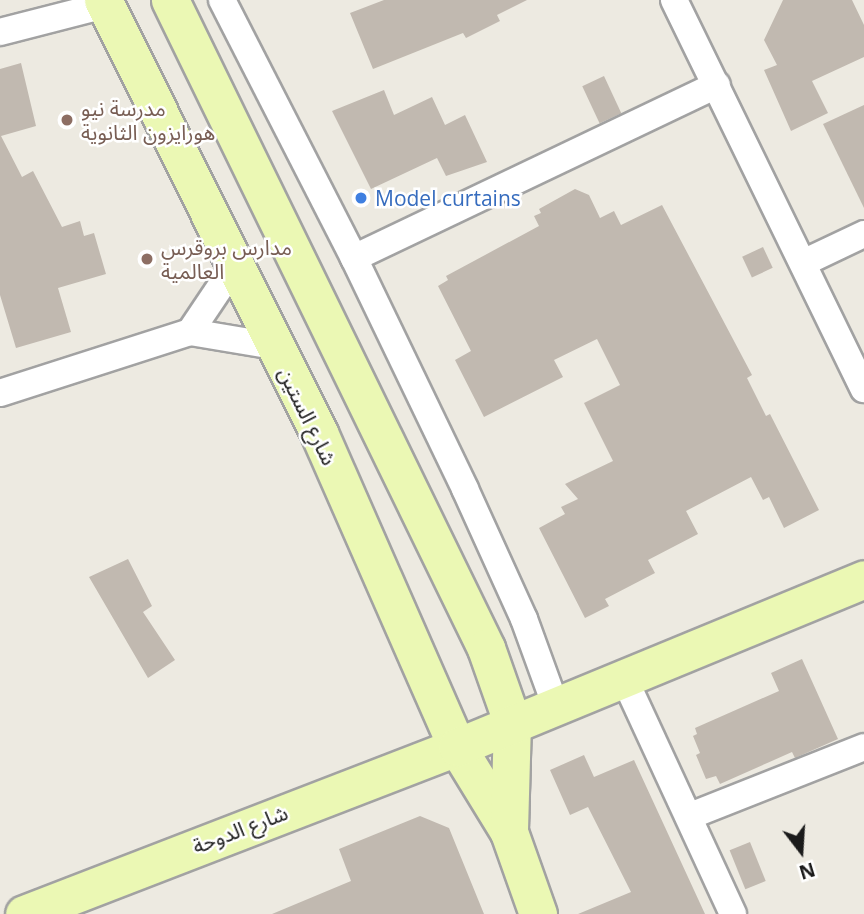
<!DOCTYPE html>
<html>
<head>
<meta charset="utf-8">
<style>
  body { margin:0 }
  #map { position:relative; width:864px; height:914px; overflow:hidden; background:#edeae1; font-family:"Open Sans","Noto Sans Arabic",sans-serif }
  div>[style] { position:absolute }
  .building>* { inset:0; background:#c1b9b0; transform-origin:0 0 }
  .roads { filter:drop-shadow(2px 0 #a2a2a2) drop-shadow(-2px 0 #a2a2a2) drop-shadow(0 2px #a2a2a2) drop-shadow(0 -2px #a2a2a2) }
  .street>* { height:26px; margin:-13px; padding:0 13px; transform-origin:13px; border-radius:13px; background:#fff }
  .secondary>* { height:37px; margin:-18.5px; padding:0 18.5px; transform-origin:18.5px; border-radius:18.5px; background:#ebf8b4 }
  .dots>* { width:19px; height:19px; translate:-50% -50%; box-sizing:border-box; border:4px solid #fff; border-radius:50% }
  span { translate:-50% -50%; white-space:nowrap; text-align:center; line-height:1.15; -webkit-text-stroke:5px #fff; paint-order:stroke }
  .education-label { font-size:21px; color:#785e54 }
  .left { translate:0 -50%; text-align:left }
  .shop-label { font-size:21px; color:#366cbe }
  .street-label { font-size:21px; color:#1b1b1b }
  .north { position:absolute; left:766px; top:816px; width:70px; height:70px; -webkit-text-stroke:5px #fff; paint-order:stroke; rotate:163deg; font-size:19px; font-weight:700; line-height:28px; text-align:center; color:#1b1b1b }
  .north::after { content:''; display:block; margin:auto; width:24px; height:32px; background:#1b1b1b; clip-path:polygon(50% 0,100% 100%,50% 72%,0 100%) }
</style>
</head>
<body>
<div id="map">
  <div class="building">
    <i style="clip-path:polygon(384px 0,527px 0,497px 15px,500px 21px,466px 38px,463px 33px,373px 69px,350px 13px)"></i>
    <i style="clip-path:polygon(783px 0,852px 0,864px 25px,864px 57px,812px 81px,828px 113px,791px 131px,764px 70px,777px 65px,764px 40px)"></i>
    <i style="clip-path:polygon(21px 63px,36px 126px,1px 136px,22px 177px,33px 171px,62px 227px,80px 221px,84px 236px,94px 233px,106px 274px,58px 288px,71px 332px,16px 348px,0 295px,0 69px)"></i>
    <i style="left:604px;top:76px;width:41px;height:24px;rotate:65deg"></i>
    <i style="clip-path:polygon(384px 90px,394px 115px,432px 97px,445px 125px,465px 115px,487px 162px,446px 176px,437px 158px,371px 189px,332px 111px)"></i>
    <i style="clip-path:polygon(864px 105px,864px 208px,823px 124px)"></i>
    <i style="clip-path:polygon(575px 189px,589px 195px,600px 218px,614px 211px,621px 225px,662px 205px,752px 375px,747px 378px,766px 416px,770px 414px,819px 510px,784px 528px,769px 497px,763px 500px,751px 477px,686px 511px,698px 534px,648px 560px,655px 573px,605px 599px,609px 606px,585px 618px,539px 528px,565px 514px,561px 507px,578px 499px,565px 484px,613px 461px,584px 403px,620px 385px,597px 339px,554px 360px,563px 377px,484px 417px,455px 360px,471px 351px,438px 286px,448px 280px,446px 276px,539px 226px,534px 216px,541px 213px,539px 209px)"></i>
    <i style="left:763px;top:247px;width:23px;height:23px;rotate:65deg"></i>
    <i style="clip-path:polygon(128px 559px,152px 606px,143px 612px,175px 660px,148px 678px,89px 577px)"></i>
    <i style="clip-path:polygon(802px 659px,838px 739px,795px 758px,792px 752px,720px 784px,716px 776px,706px 779px,696px 755px,700px 753px,693px 736px,697px 734px,695px 728px,779px 691px,771px 673px)"></i>
    <i style="clip-path:polygon(584px 755px,594px 777px,634px 760px,705px 914px,578px 914px,631px 892px,588px 807px,570px 815px,550px 770px)"></i>
    <i style="clip-path:polygon(420px 816px,449px 828px,484px 914px,272px 914px,351px 881px,339px 849px)"></i>
    <i style="left:750px;top:842px;width:42px;height:22px;rotate:68deg"></i>
  </div>
  <div class="roads">
    <div class="street">
      <i style="left:222px;top:0;width:290px;rotate:62.9deg"></i>
      <i style="left:354px;top:258px;width:256px;rotate:64.3deg"></i>
      <i style="left:465px;top:489px;width:143px;rotate:65.6deg"></i>
      <i style="left:524px;top:619px;width:94px;rotate:70deg"></i>
      <i style="left:674px;top:0;width:433px;rotate:64deg"></i>
      <i style="left:0;top:32px;width:108px;rotate:-14.4deg"></i>
      <i style="left:354px;top:258px;width:402px;rotate:-25.5deg"></i>
      <i style="left:805px;top:262px;width:65px;rotate:-25.4deg"></i>
      <i style="left:190px;top:332px;width:77px;rotate:-56.1deg"></i>
      <i style="left:0;top:393px;width:200px;rotate:-17.8deg"></i>
      <i style="left:190px;top:332px;width:85px;rotate:9.5deg"></i>
      <i style="left:624px;top:678px;width:260px;rotate:65.2deg"></i>
      <i style="left:690px;top:816px;width:187px;rotate:-21.6deg"></i>
    </div>
    <div class="secondary">
      <i style="left:103px;top:0;width:484px;rotate:63.5deg"></i>
      <i style="left:319px;top:433px;width:343px;rotate:66.3deg"></i>
      <i style="left:457px;top:747px;width:100px;rotate:58.5deg"></i>
      <i style="left:509px;top:832px;width:87px;rotate:70.5deg"></i>
      <i style="left:170px;top:0;width:721px;rotate:64deg"></i>
      <i style="left:486px;top:648px;width:78px;rotate:70.6deg"></i>
      <i style="left:512px;top:722px;width:110px;rotate:91.6deg"></i>
      <i style="left:24px;top:914px;width:464px;rotate:-21.1deg"></i>
      <i style="left:457px;top:747px;width:440px;rotate:-22.4deg"></i>
    </div>
  </div>
  <div class="dots">
    <i style="left:67px;top:120px;background:#8d6e63"></i>
    <i style="left:361px;top:198px;background:#3f7fe0"></i>
    <i style="left:147px;top:259px;background:#8d6e63"></i>
  </div>
  <div class="education-label">
    <span class="left" style="left:81px;top:120px">مدرسة نيو<br>هورايزون الثانوية</span>
    <span class="left" style="left:161px;top:259px">مدارس بروقرس<br>العالمية</span>
  </div>
  <div class="shop-label">
    <span class="left" style="left:375px;top:198px">Model curtains</span>
  </div>
  <div class="street-label">
    <span style="left:308px;top:416px;rotate:64deg">شارع الستين</span>
    <span style="left:240px;top:829px;rotate:-21deg">شارع الدوحة</span>
  </div>
  <div class="north">N</div>
</div>
</body>
</html>
